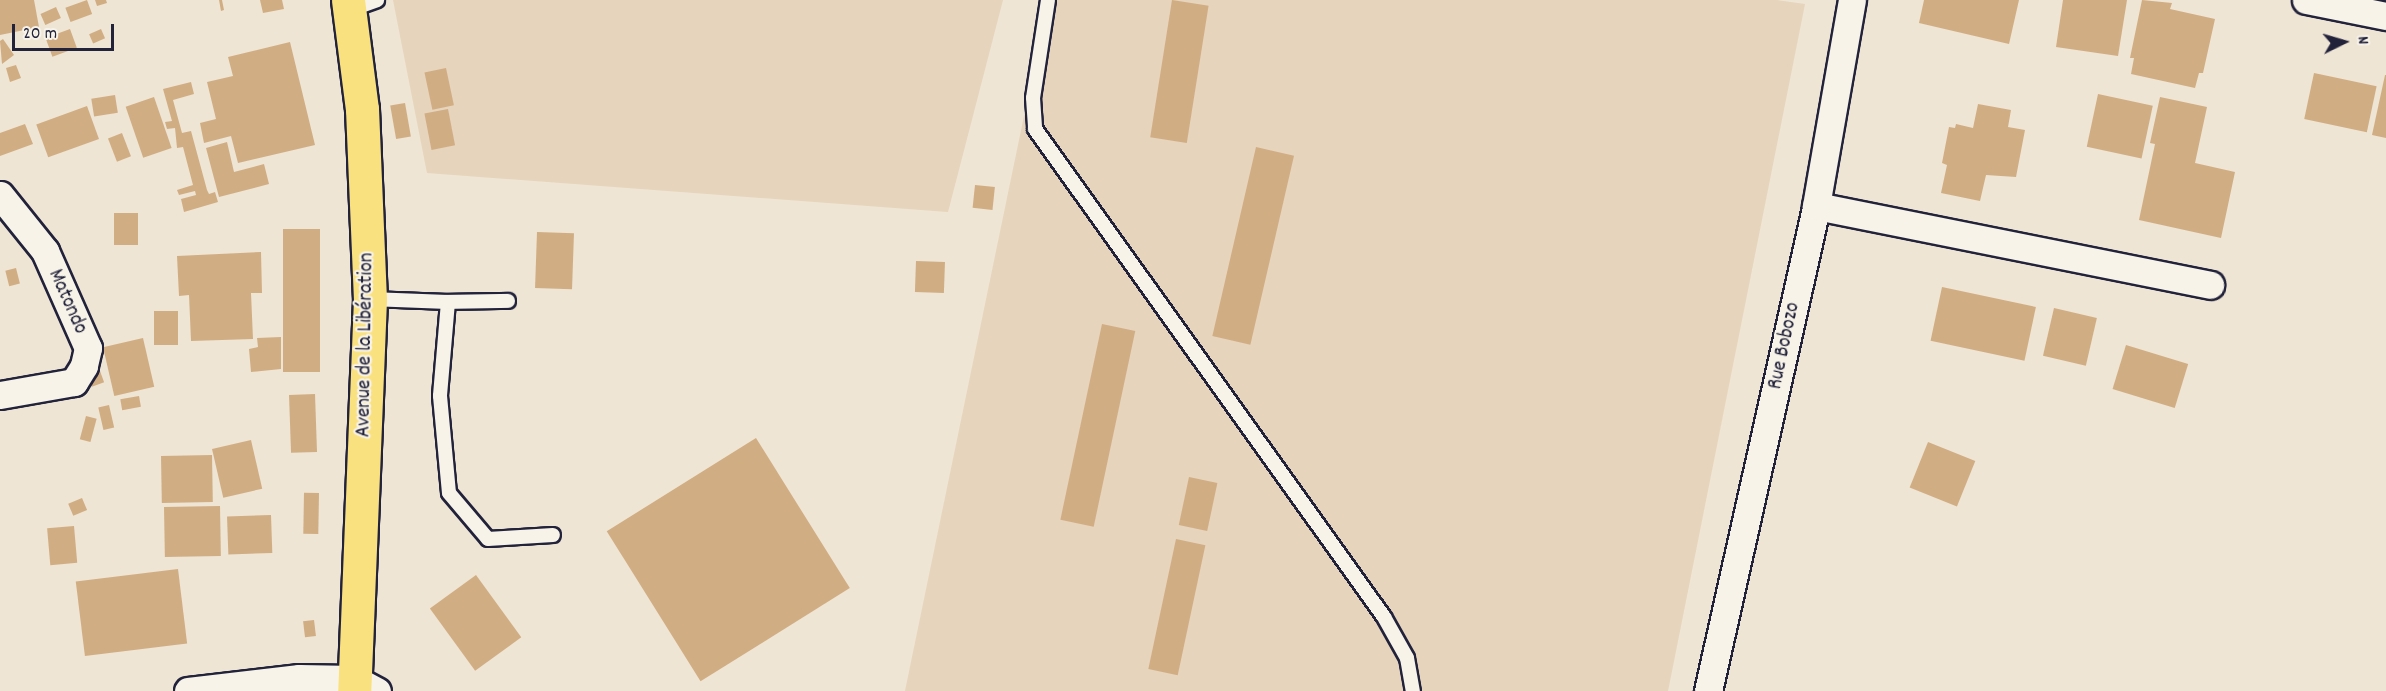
<!DOCTYPE html>
<html>
<head>
<meta charset="utf-8">
<style>
  body { margin:0 }
  #map { position:relative; width:2386px; height:691px; overflow:hidden; background:#efe5d4; font-family:Dekko,sans-serif }
  div>[style] { position:absolute }
  .built>* { inset:0; background:#e6d4bc }
  .building>* { inset:0; background:#d1ad83; transform-origin:0 0 }
  .roads { filter:drop-shadow(2px 0 #22223b) drop-shadow(-2px 0 #22223b) drop-shadow(0 2px #22223b) drop-shadow(0 -2px #22223b) }
  .lane>* { height:14px; margin:-7px; padding:0 7px; transform-origin:7px; border-radius:7px; background:#f7f3e8 }
  .street>* { height:27px; margin:-13.5px; padding:0 13.5px; transform-origin:13.5px; border-radius:13.5px; background:#f7f3e8 }
  .highway>* { height:33px; margin:-16.5px; padding:0 16.5px; transform-origin:16.5px; border-radius:16.5px; background:#fae180 }
  span { translate:-50% -50%; white-space:nowrap; text-align:center; line-height:1.15; -webkit-text-stroke:4.5px #f7f3e8; paint-order:stroke }
  .street-label { font-size:21px; color:#22223b }
  .north { position:absolute; left:2314px; top:12px; width:60px; height:60px; -webkit-text-stroke:4px #f7f3e8; paint-order:stroke; rotate:85deg; font-size:16px; font-weight:700; line-height:24px; text-align:center; color:#22223b }
  .north::after { content:''; display:block; margin:auto; width:21px; height:27px; background:#22223b; clip-path:polygon(50% 0,100% 100%,50% 72%,0 100%) }
  .scale { position:absolute; left:12px; top:24px; width:102px; height:27px; box-sizing:border-box; border:3px solid #22223b; border-top:0; padding-left:8px; font-size:18px; line-height:21px; white-space:nowrap; color:#22223b; -webkit-text-stroke:4px #f7f3e8; paint-order:stroke }
</style>
</head>
<body>
<div id="map">
  <div class="built">
    <i style="clip-path:polygon(393px 0,1003px 0,948px 212px,427px 173px)"></i>
    <i style="clip-path:polygon(1048px 0,1777px 0,1805px 4px,1668px 691px,905px 691px)"></i>
  </div>
  <div class="building">
    <i style="clip-path:polygon(0 0,34px 0,39px 27px,0 35px)"></i>
    <i style="left:87px;top:0;width:15px;height:23px;rotate:70deg"></i>
    <i style="clip-path:polygon(95px 0,106px 0,107px 3px,97px 6px)"></i>
    <i style="clip-path:polygon(219px 0,222px 0,224px 10px,221px 11px)"></i>
    <i style="clip-path:polygon(260px 0,282px 0,284px 9px,263px 13px)"></i>
    <i style="left:1172px;top:0;width:37px;height:139px;rotate:9deg"></i>
    <i style="clip-path:polygon(1924px 0,2019px 0,2009px 44px,1919px 23px)"></i>
    <i style="clip-path:polygon(2063px 0,2127px 0,2118px 56px,2056px 47px)"></i>
    <i style="clip-path:polygon(2142px 0,2172px 3px,2170px 9px,2215px 19px,2203px 73px,2199px 73px,2195px 88px,2131px 74px,2134px 58px,2130px 58px)"></i>
    <i style="left:56px;top:7px;width:12px;height:17px;rotate:66deg"></i>
    <i style="left:70px;top:29px;width:20px;height:26px;rotate:70deg"></i>
    <i style="left:101px;top:29px;width:10px;height:13px;rotate:66deg"></i>
    <i style="clip-path:polygon(3px 39px,14px 55px,2px 64px,0 41px)"></i>
    <i style="clip-path:polygon(290px 42px,315px 145px,238px 163px,231px 136px,204px 143px,200px 123px,216px 119px,207px 82px,233px 76px,228px 57px)"></i>
    <i style="clip-path:polygon(16px 65px,21px 78px,10px 82px,6px 68px)"></i>
    <i style="left:446px;top:68px;width:38px;height:22px;rotate:78deg"></i>
    <i style="left:2314px;top:73px;width:64px;height:47px;rotate:12deg"></i>
    <i style="clip-path:polygon(2385px 75px,2386px 75px,2386px 138px,2372px 135px)"></i>
    <i style="clip-path:polygon(191px 82px,194px 94px,173px 100px,182px 133px,191px 131px,207px 190px,209px 194px,215px 192px,218px 202px,184px 212px,181px 199px,196px 195px,195px 191px,179px 195px,177px 190px,193px 185px,183px 147px,177px 148px,175px 128px,167px 129px,165px 122px,172px 121px,163px 89px)"></i>
    <i style="left:2098px;top:94px;width:56px;height:54px;rotate:12deg"></i>
    <i style="left:115px;top:95px;width:18px;height:24px;rotate:81deg"></i>
    <i style="left:154px;top:97px;width:54px;height:30px;rotate:71deg"></i>
    <i style="clip-path:polygon(2160px 97px,2207px 107px,2195px 163px,2235px 172px,2221px 238px,2139px 220px,2155px 144px,2150px 143px)"></i>
    <i style="left:405px;top:103px;width:34px;height:15px;rotate:80deg"></i>
    <i style="clip-path:polygon(1978px 104px,2011px 110px,2008px 127px,2025px 130px,2016px 177px,1986px 175px,1980px 201px,1941px 193px,1947px 165px,1942px 163px,1949px 127px,1955px 128px,1956px 124px,1973px 128px)"></i>
    <i style="left:87px;top:106px;width:35px;height:54px;rotate:70deg"></i>
    <i style="left:448px;top:109px;width:37px;height:24px;rotate:79deg"></i>
    <i style="clip-path:polygon(25px 124px,33px 144px,0 156px,0 133px)"></i>
    <i style="left:122px;top:133px;width:25px;height:15px;rotate:69deg"></i>
    <i style="clip-path:polygon(227px 142px,234px 172px,264px 164px,269px 184px,219px 197px,206px 148px)"></i>
    <i style="left:1256px;top:147px;width:39px;height:194px;rotate:13deg"></i>
    <i style="left:975px;top:185px;width:20px;height:23px;rotate:6deg"></i>
    <i style="left:114px;top:213px;width:24px;height:32px"></i>
    <i style="left:283px;top:229px;width:37px;height:143px"></i>
    <i style="left:537px;top:232px;width:37px;height:56px;rotate:2deg"></i>
    <i style="clip-path:polygon(261px 252px,262px 293px,251px 293px,253px 339px,191px 341px,189px 295px,179px 296px,177px 256px)"></i>
    <i style="left:916px;top:261px;width:29px;height:31px;rotate:2deg"></i>
    <i style="left:16px;top:268px;width:16px;height:11px;rotate:76deg"></i>
    <i style="left:1942px;top:287px;width:96px;height:55px;rotate:12deg"></i>
    <i style="left:2054px;top:308px;width:44px;height:49px;rotate:13deg"></i>
    <i style="left:154px;top:311px;width:24px;height:34px"></i>
    <i style="left:1102px;top:324px;width:34px;height:200px;rotate:12deg"></i>
    <i style="clip-path:polygon(281px 337px,281px 369px,251px 372px,249px 349px,258px 347px,257px 338px)"></i>
    <i style="left:143px;top:338px;width:50px;height:41px;rotate:77deg"></i>
    <i style="left:2126px;top:345px;width:65px;height:46px;rotate:17deg"></i>
    <i style="left:100px;top:371px;width:12px;height:13px;rotate:70deg"></i>
    <i style="left:315px;top:394px;width:58px;height:26px;rotate:88deg"></i>
    <i style="left:139px;top:396px;width:11px;height:19px;rotate:80deg"></i>
    <i style="left:109px;top:405px;width:23px;height:11px;rotate:77deg"></i>
    <i style="left:86px;top:416px;width:11px;height:24px;rotate:15deg"></i>
    <i style="left:756px;top:438px;width:177px;height:176px;rotate:58deg"></i>
    <i style="left:251px;top:440px;width:50px;height:40px;rotate:77deg"></i>
    <i style="left:1928px;top:442px;width:51px;height:49px;rotate:22deg"></i>
    <i style="left:212px;top:455px;width:47px;height:51px;rotate:89deg"></i>
    <i style="left:1189px;top:477px;width:29px;height:49px;rotate:12deg"></i>
    <i style="left:319px;top:493px;width:41px;height:15px;rotate:91deg"></i>
    <i style="left:82px;top:498px;width:13px;height:15px;rotate:67deg"></i>
    <i style="left:220px;top:506px;width:50px;height:56px;rotate:89deg"></i>
    <i style="left:271px;top:515px;width:38px;height:44px;rotate:88deg"></i>
    <i style="left:74px;top:526px;width:37px;height:27px;rotate:85deg"></i>
    <i style="left:1176px;top:539px;width:30px;height:133px;rotate:12deg"></i>
    <i style="left:178px;top:569px;width:75px;height:103px;rotate:83deg"></i>
    <i style="left:476px;top:575px;width:77px;height:57px;rotate:54deg"></i>
    <i style="left:314px;top:620px;width:16px;height:11px;rotate:83deg"></i>
  </div>
  <div class="roads">
    <div class="lane">
      <i style="left:1048px;top:0;width:99px;rotate:98.7deg"></i>
      <i style="left:1033px;top:98px;width:31px;rotate:86deg"></i>
      <i style="left:1035px;top:129px;width:600px;rotate:54.43deg"></i>
      <i style="left:1384px;top:617px;width:47px;rotate:60.7deg"></i>
      <i style="left:1407px;top:658px;width:34px;rotate:80deg"></i>
      <i style="left:350px;top:10px;width:29px;rotate:-20deg"></i>
      <i style="left:370px;top:299px;width:78px;rotate:2.2deg"></i>
      <i style="left:448px;top:302px;width:94px;rotate:94.9deg"></i>
      <i style="left:440px;top:396px;width:97px;rotate:84.7deg"></i>
      <i style="left:449px;top:493px;width:60px;rotate:49.7deg"></i>
      <i style="left:488px;top:539px;width:65px;rotate:-3.5deg"></i>
      <i style="left:448px;top:302px;width:60px;rotate:-1deg"></i>
    </div>
    <div class="street">
      <i style="left:2306px;top:0;width:82px;rotate:11.3deg"></i>
      <i style="left:0;top:195px;width:72px;rotate:51.2deg"></i>
      <i style="left:45px;top:251px;width:106px;rotate:66.1deg"></i>
      <i style="left:88px;top:348px;width:18px;rotate:103deg"></i>
      <i style="left:84px;top:366px;width:19px;rotate:122deg"></i>
      <i style="left:74px;top:382px;width:75px;rotate:170deg"></i>
      <i style="left:1816px;top:206px;width:402px;rotate:11.3deg"></i>
      <i style="left:188px;top:691px;width:112px;rotate:-6.7deg"></i>
      <i style="left:299px;top:678px;width:55px;rotate:1deg"></i>
      <i style="left:354px;top:679px;width:26px;rotate:28deg"></i>
      <i style="left:1708px;top:691px;width:497px;rotate:-77.4deg"></i>
      <i style="left:1816px;top:206px;width:209px;rotate:-80.1deg"></i>
    </div>
    <div class="highway">
      <i style="left:348px;top:0;width:110px;rotate:82.7deg"></i>
      <i style="left:362px;top:109px;width:190px;rotate:87.6deg"></i>
      <i style="left:370px;top:299px;width:392px;rotate:92.3deg"></i>
    </div>
  </div>
  <div class="street-label">
    <span style="left:67px;top:302px;rotate:66deg">Matondo</span>
    <span style="left:366px;top:345px;rotate:-89deg">Avenue de la Libération</span>
    <span style="left:1785px;top:346px;rotate:-78deg">Rue Bobozo</span>
  </div>
  <div class="north">N</div>
  <div class="scale">20 m</div>
</div>
</body>
</html>
